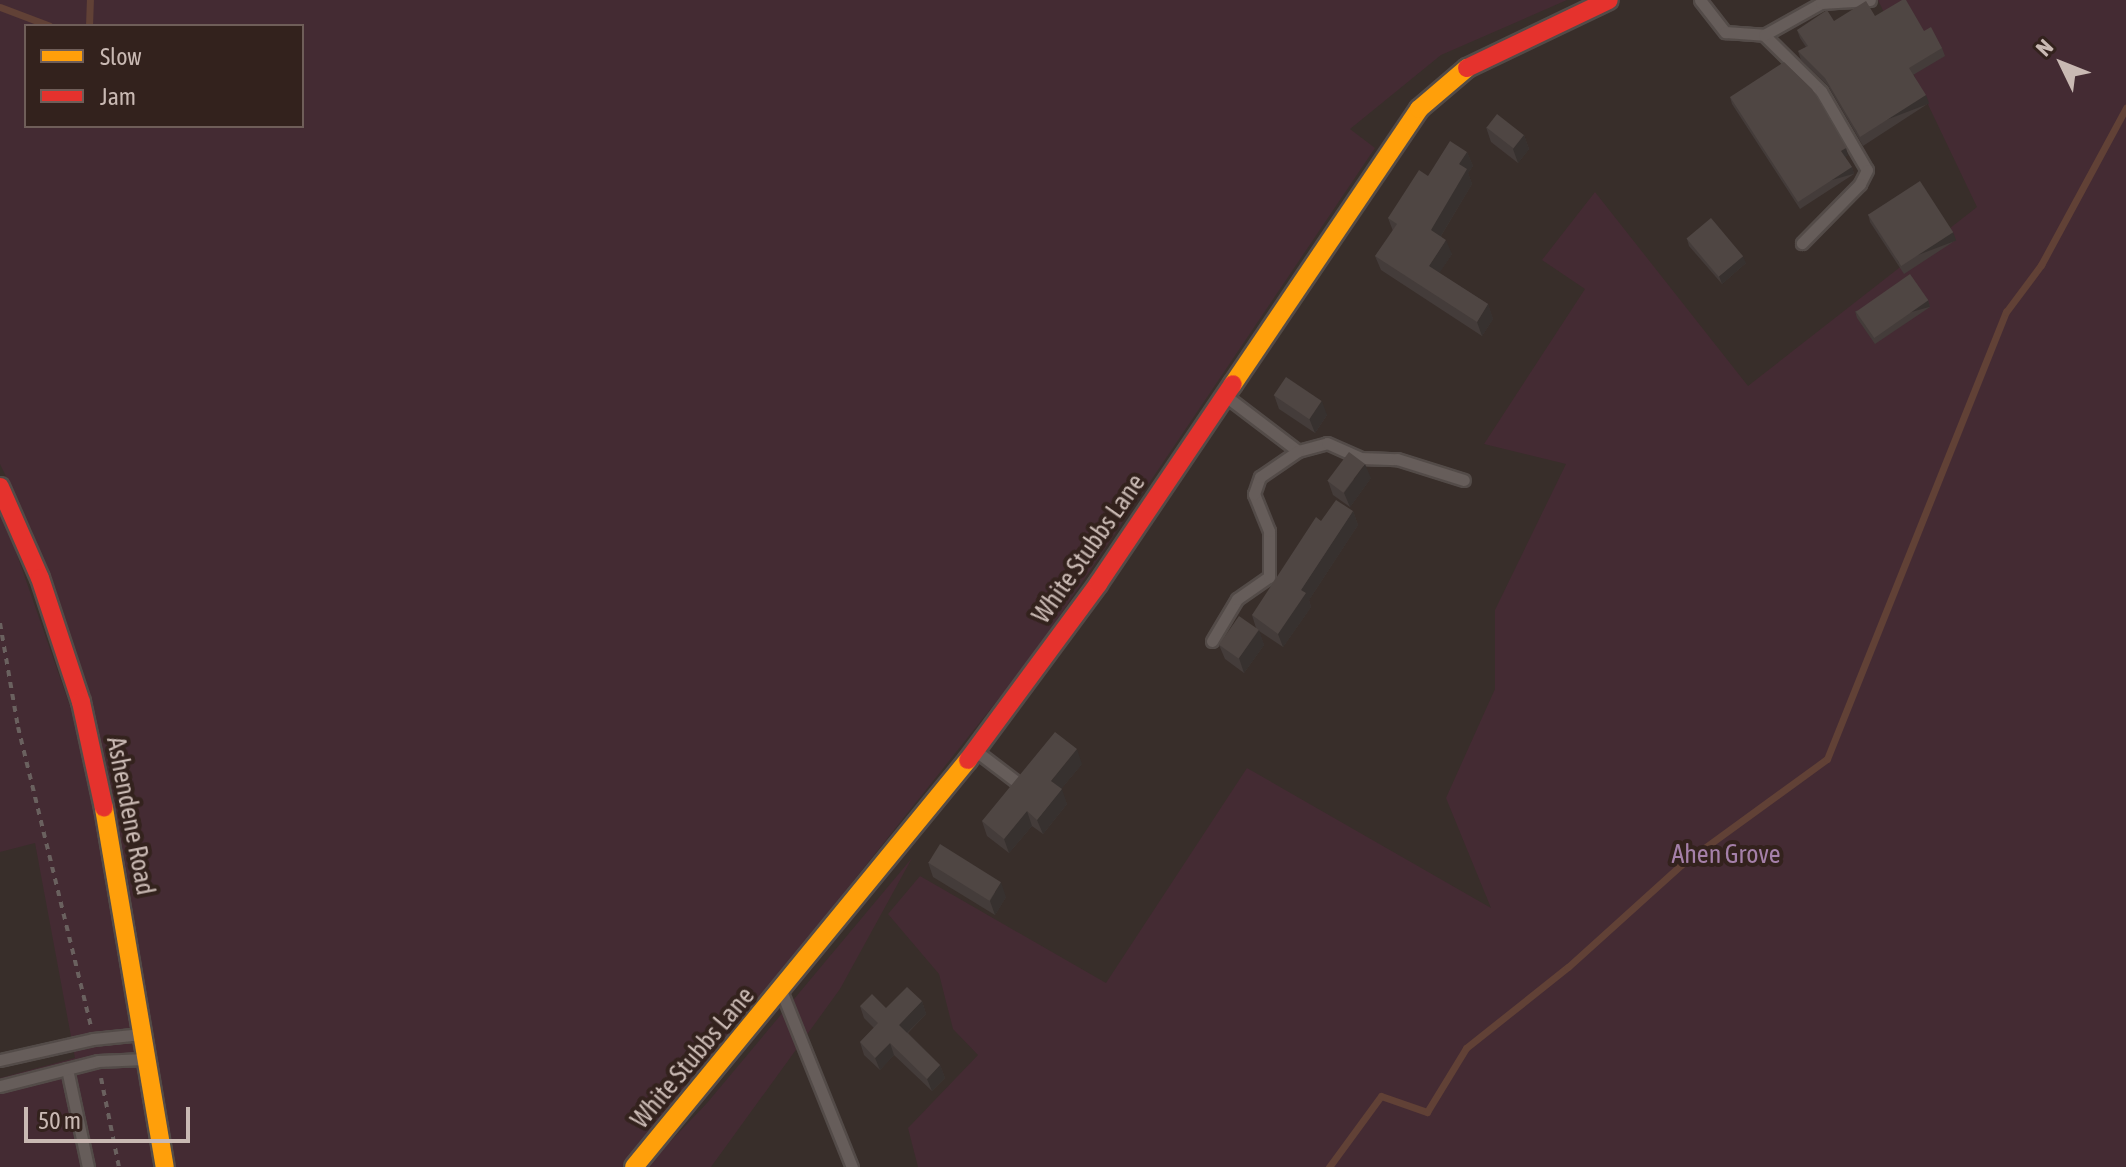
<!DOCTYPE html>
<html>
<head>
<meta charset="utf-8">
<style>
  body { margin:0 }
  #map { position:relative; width:2126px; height:1167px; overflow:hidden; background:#382e2a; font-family:"Asap Condensed",sans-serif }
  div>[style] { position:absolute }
  .green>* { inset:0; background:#442b33 }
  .stream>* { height:7px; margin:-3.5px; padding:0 3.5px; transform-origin:3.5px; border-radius:3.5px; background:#614136 }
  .path>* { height:4px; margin-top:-2px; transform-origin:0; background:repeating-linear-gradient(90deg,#6a615f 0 6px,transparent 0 12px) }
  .roads { filter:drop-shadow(2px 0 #534b48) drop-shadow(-2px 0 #534b48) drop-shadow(0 2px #534b48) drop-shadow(0 -2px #534b48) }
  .lane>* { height:11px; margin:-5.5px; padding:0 5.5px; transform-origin:5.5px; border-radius:5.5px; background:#665d5a }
  .slow>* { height:18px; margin:-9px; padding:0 9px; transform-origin:9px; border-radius:9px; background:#ff9f0a }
  .jam>* { height:18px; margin:-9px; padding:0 9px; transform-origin:9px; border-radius:9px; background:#e5322d }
  .wall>* { inset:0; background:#443c3a }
  .shaded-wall>* { inset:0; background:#37312f; transform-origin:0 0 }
  .building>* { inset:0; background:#4f4643; transform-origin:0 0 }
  span { translate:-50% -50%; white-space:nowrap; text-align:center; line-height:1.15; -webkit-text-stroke:8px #33221d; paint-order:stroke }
  .street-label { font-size:26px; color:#c9b9b3 }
  .park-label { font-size:26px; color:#a580a9 }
  .legend { position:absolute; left:24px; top:24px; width:280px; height:104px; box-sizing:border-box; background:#33221d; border:2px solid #6f5e59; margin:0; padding:10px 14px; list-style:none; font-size:24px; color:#c9b9b3 }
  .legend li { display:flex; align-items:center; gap:16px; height:40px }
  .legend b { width:40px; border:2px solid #6f5e59 }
  .north { position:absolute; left:2022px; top:24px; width:80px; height:80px; -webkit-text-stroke:6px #33221d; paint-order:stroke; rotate:313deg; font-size:22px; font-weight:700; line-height:32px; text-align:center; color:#c9b9b3 }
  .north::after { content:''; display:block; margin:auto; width:28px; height:36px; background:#c9b9b3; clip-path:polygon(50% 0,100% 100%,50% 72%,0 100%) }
  .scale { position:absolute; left:24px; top:1107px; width:166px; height:36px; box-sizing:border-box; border:4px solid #c9b9b3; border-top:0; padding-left:10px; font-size:24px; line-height:28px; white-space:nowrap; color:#c9b9b3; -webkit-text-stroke:6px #33221d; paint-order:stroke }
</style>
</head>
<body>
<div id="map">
  <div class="green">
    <i style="clip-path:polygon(evenodd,0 0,1567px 0,1441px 55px,1350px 129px,1375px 148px,1032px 657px,625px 1167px,173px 1167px,32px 531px,0 464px,0 0,26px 26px,302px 26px,302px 126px,26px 126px,26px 26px)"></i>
    <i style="clip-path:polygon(1878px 0,2126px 0,2126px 1167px,918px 1167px,908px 1128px,978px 1055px,953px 1029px,939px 974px,888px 914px,920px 876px,1106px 983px,1247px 768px,1491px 908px,1446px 798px,1495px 689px,1495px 610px,1566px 464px,1484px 444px,1585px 289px,1542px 260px,1595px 192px,1748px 386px,1977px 207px)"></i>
    <i style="clip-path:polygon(0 506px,72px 712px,108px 874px,154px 1167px,0 1167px,0 1078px,75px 1058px,35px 843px,0 852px)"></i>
    <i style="clip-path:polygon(912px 858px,840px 989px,711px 1167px,646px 1167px,707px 1103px)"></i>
  </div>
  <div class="stream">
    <i style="left:0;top:7px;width:53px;rotate:20.8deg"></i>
    <i style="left:89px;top:26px;width:26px;rotate:-88deg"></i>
    <i style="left:1329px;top:1167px;width:88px;rotate:-53.8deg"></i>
    <i style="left:1381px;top:1096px;width:49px;rotate:19.2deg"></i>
    <i style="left:1427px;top:1112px;width:75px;rotate:-58.6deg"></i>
    <i style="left:1466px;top:1048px;width:130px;rotate:-38.5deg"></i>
    <i style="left:1568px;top:967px;width:152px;rotate:-42.1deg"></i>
    <i style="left:1681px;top:865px;width:180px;rotate:-36deg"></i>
    <i style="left:1827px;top:759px;width:482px;rotate:-68.2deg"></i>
    <i style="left:2006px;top:312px;width:59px;rotate:-53.3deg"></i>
    <i style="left:2041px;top:265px;width:179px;rotate:-61.6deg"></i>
  </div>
  <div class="path">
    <i style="left:0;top:623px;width:106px;rotate:80.2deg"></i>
    <i style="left:18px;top:727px;width:308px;rotate:76.3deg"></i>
    <i style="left:101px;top:1078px;width:91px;rotate:78.6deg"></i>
  </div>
  <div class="roads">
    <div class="lane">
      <i style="left:1700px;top:0;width:41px;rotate:52deg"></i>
      <i style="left:1725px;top:32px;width:39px;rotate:4deg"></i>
      <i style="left:1764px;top:35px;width:80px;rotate:44.5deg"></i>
      <i style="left:1821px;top:91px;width:91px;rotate:59.8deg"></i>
      <i style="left:1867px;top:170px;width:16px;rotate:117deg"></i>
      <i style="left:1860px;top:184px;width:83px;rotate:134.5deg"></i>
      <i style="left:1764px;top:35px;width:65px;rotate:-29.3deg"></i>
      <i style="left:1821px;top:3px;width:49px;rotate:-3.5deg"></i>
      <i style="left:1227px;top:397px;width:89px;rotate:37.3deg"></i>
      <i style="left:1298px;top:451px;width:30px;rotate:-15deg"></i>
      <i style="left:1327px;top:443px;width:36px;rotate:24deg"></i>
      <i style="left:1360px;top:458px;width:37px;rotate:2deg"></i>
      <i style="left:1397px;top:459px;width:70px;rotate:17.4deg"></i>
      <i style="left:1212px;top:641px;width:49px;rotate:-59.2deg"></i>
      <i style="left:1237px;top:599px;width:39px;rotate:-35deg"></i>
      <i style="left:1269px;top:577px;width:46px;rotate:-90deg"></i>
      <i style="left:1269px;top:531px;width:40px;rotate:-112deg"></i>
      <i style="left:1254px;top:494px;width:18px;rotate:-71deg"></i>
      <i style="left:1260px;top:477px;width:46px;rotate:-34.4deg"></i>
      <i style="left:976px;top:751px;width:53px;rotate:37.3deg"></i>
      <i style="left:782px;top:993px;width:188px;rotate:68.1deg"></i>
      <i style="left:0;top:1060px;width:95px;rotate:-12.7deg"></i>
      <i style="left:93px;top:1039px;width:49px;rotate:-5.8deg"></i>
      <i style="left:67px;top:1069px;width:100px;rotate:77.9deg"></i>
      <i style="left:0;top:1086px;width:101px;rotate:-14.3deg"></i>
      <i style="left:98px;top:1061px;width:47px;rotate:-2.4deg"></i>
    </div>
    <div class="slow">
      <i style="left:1233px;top:384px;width:332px;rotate:-55.9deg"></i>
      <i style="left:1419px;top:109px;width:63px;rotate:-40.5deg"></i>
      <i style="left:104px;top:808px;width:364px;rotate:80.4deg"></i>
      <i style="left:634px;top:1167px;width:527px;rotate:-50.63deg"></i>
    </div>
    <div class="jam">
      <i style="left:1467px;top:68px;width:157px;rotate:-25.6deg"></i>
      <i style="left:0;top:487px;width:99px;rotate:66.3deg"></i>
      <i style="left:40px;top:578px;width:131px;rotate:71.7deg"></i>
      <i style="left:81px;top:702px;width:108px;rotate:77.8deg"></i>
      <i style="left:968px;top:760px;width:219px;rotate:-53.5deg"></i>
      <i style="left:1098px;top:584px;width:241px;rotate:-56deg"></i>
    </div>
  </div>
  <div class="wall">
    <i style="clip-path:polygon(1875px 16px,1924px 31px,1942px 48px,1945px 56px,1913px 75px,1929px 103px,1863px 146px,1828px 86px,1801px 60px,1798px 51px,1806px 47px,1800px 38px,1797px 30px,1834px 21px)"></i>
    <i style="clip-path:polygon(1730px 97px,1848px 155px,1845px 157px,1852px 167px,1854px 174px,1800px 209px,1732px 104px)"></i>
    <i style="clip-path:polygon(1486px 127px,1524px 135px,1529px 149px,1518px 163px,1491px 142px)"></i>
    <i style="clip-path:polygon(1467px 152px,1473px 166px,1468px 173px,1472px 184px,1441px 236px,1452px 254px,1439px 273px,1488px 304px,1493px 319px,1482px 336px,1381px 270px,1375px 256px,1393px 231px,1388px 218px,1428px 176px)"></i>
    <i style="clip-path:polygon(1868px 214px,1956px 240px,1904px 274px,1870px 222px)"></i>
    <i style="clip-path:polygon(1687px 239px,1746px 263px,1722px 284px,1689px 246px)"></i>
    <i style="clip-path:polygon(1928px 300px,1930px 307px,1875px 344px,1857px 318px,1855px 311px)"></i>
    <i style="clip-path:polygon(1274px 395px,1327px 415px,1315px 433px,1279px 409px)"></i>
    <i style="clip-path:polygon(1371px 478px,1350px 507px,1333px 495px,1328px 481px)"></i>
    <i style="clip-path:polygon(1353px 511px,1358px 525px,1309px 600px,1311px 607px,1283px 647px,1259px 631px,1264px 645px,1244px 673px,1225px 659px,1219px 645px,1256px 628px,1252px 615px)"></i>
    <i style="clip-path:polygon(1082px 764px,1061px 789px,1067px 804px,1043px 834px,1032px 826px,1009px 853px,987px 836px,982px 821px)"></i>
    <i style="clip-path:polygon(928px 862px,1006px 897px,995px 915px,933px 877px)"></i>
    <i style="clip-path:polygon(922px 1001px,926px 1014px,908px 1033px,940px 1065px,945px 1078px,932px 1091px,894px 1055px,880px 1070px,864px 1055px,860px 1042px,874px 1028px,864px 1018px,860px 1006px,886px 1008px)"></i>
  </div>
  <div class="shaded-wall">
    <i style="left:1926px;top:95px;width:9px;height:78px;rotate:69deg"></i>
    <i style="clip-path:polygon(1524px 135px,1529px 149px,1518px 163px,1513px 149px)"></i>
    <i style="clip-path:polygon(1846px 148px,1848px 155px,1844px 158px,1841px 151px)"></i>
    <i style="clip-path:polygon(1467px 152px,1473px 166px,1468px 173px,1472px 184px,1436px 244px,1431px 230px,1459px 164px)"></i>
    <i style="left:1852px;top:167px;width:7px;height:64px;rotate:74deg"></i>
    <i style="left:1953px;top:232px;width:9px;height:62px;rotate:69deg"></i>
    <i style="clip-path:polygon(1446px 240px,1452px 254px,1434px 281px,1429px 266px)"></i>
    <i style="clip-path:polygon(1743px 256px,1746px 263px,1722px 284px,1719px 276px)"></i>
    <i style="left:1928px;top:300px;width:7px;height:67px;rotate:74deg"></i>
    <i style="clip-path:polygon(1488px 304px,1493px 319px,1482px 336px,1477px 322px)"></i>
    <i style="clip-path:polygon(1322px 401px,1327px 415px,1315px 433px,1309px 418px)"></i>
    <i style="clip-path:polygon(1365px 464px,1371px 478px,1350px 507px,1344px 493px)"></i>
    <i style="clip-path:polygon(1353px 511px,1358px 525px,1309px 600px,1311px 607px,1283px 647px,1278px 634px,1301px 590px)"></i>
    <i style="clip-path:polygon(1259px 630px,1264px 645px,1244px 673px,1239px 658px)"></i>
    <i style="clip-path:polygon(1077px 749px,1082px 764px,1056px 795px,1051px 781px)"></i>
    <i style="clip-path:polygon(1062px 789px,1067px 804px,1043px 834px,1037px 820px)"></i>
    <i style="clip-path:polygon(1027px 811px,1032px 826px,1009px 853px,1004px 839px)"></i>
    <i style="clip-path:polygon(1001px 882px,1006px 897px,995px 915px,990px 901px)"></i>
    <i style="clip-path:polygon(922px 1001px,926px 1014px,903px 1037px,899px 1025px)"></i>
    <i style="clip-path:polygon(890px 1043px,894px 1055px,880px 1070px,875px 1058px)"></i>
    <i style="clip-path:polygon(940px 1065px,945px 1078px,932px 1091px,927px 1079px)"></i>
  </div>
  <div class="building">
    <i style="clip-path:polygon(1902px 0,1906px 0,1924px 31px,1931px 27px,1942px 48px,1909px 68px,1926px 95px,1860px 137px,1825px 78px,1798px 51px,1808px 46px,1797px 30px,1827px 10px,1834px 21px,1866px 1px,1875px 16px)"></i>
    <i style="clip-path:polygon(1784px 62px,1812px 89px,1846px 148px,1841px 151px,1852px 167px,1798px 202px,1730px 97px)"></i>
    <i style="left:1497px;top:114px;width:34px;height:17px;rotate:38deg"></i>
    <i style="clip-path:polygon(1450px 141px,1467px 152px,1459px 164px,1467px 169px,1431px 230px,1446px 240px,1429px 266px,1488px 304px,1477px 322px,1375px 256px,1397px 224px,1388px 218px,1419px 170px,1428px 176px)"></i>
    <i style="left:1920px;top:181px;width:61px;height:62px;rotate:57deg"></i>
    <i style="left:1711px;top:218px;width:50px;height:32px;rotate:50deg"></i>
    <i style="left:1910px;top:274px;width:32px;height:66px;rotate:55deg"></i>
    <i style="left:1286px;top:377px;width:43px;height:22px;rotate:34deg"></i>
    <i style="left:1349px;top:452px;width:20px;height:36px;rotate:37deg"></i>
    <i style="clip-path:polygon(1336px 500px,1353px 511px,1301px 590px,1306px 593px,1278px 634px,1252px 615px,1316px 517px,1321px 521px)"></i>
    <i style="left:1239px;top:616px;width:24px;height:35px;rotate:35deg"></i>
    <i style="clip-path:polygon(1055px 732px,1077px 749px,1051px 781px,1062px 789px,1037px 820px,1027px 811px,1004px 839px,982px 821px)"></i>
    <i style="left:940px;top:844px;width:72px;height:22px;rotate:32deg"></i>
    <i style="clip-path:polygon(907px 987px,922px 1001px,899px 1025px,940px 1065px,927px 1079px,890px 1043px,875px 1058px,860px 1042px,878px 1023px,860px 1006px,872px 994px,886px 1008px)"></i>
  </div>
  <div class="street-label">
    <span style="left:1089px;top:549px;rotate:-55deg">White Stubbs Lane</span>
    <span style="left:130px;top:816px;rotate:79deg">Ashendene Road</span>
    <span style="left:693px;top:1058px;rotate:-50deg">White Stubbs Lane</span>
  </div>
  <div class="park-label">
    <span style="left:1726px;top:855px">Ahen Grove</span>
  </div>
  <ul class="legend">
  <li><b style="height:10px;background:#ff9f0a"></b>Slow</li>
  <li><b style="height:10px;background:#e5322d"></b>Jam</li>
  </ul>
  <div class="north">N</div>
  <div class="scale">50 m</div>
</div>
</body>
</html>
